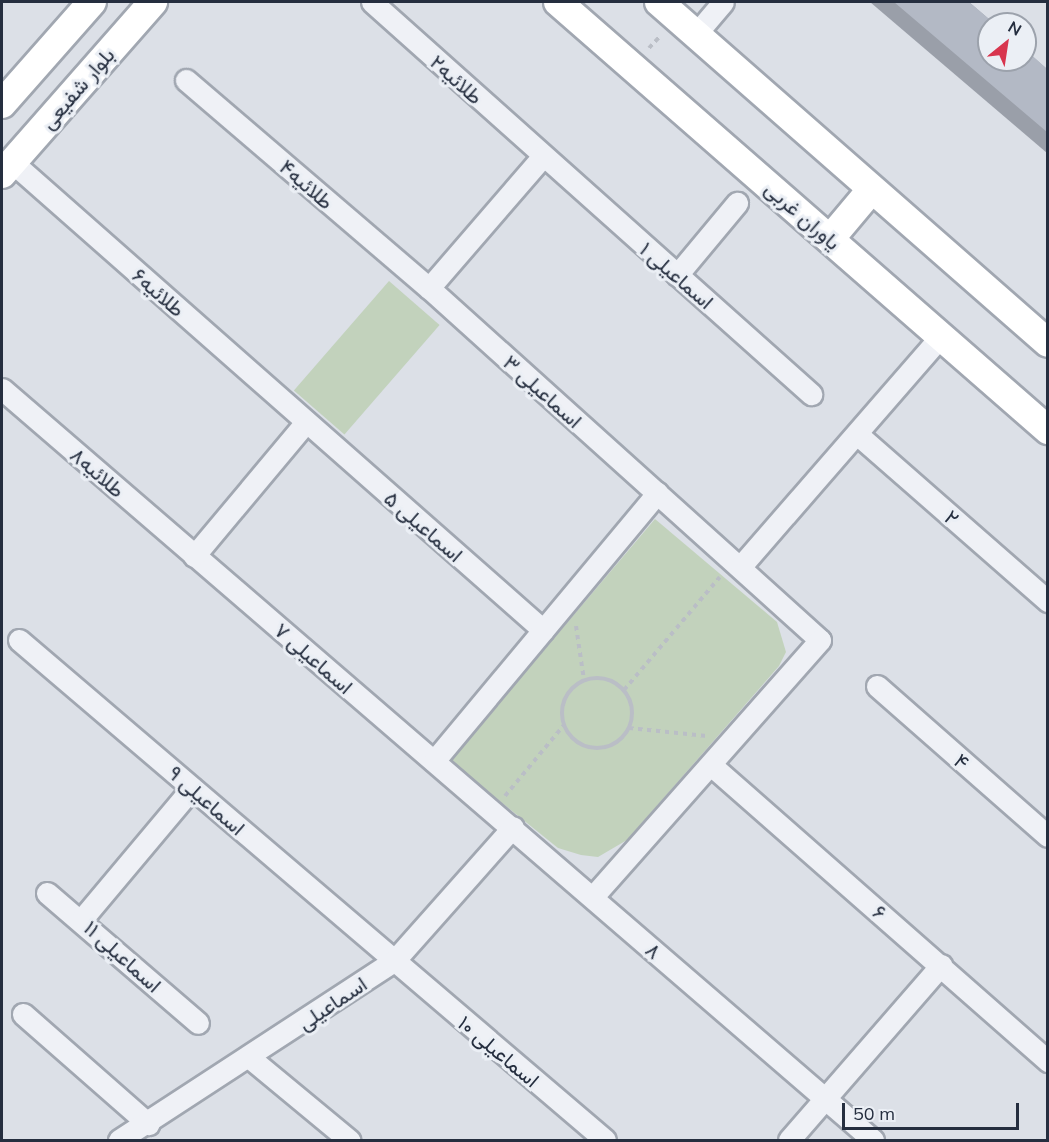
<!DOCTYPE html>
<html>
<head>
<meta charset="utf-8">
<style>
  body { margin:0 }
  #map { position:relative; width:1049px; height:1142px; overflow:hidden; background:#dce0e7; font-family:Mulish,Vazirmatn,sans-serif }
  div>[style] { position:absolute }
  .green>* { inset:0; background:#c2d2bc; transform-origin:0 0 }
  .path>* { height:4px; margin-top:-2px; transform-origin:0; background:repeating-linear-gradient(90deg,#babec6 0 4.5px,transparent 0 9px) }
  .path>.ring { margin:-2px; padding:0; box-sizing:content-box; background:none; border:4px solid #babec6; border-radius:50% }
  .roads { filter:drop-shadow(2px 0 #a1a7b1) drop-shadow(-2px 0 #a1a7b1) drop-shadow(0 2px #a1a7b1) drop-shadow(0 -2px #a1a7b1) }
  .street>* { height:21px; margin:-10.5px; padding:0 10.5px; transform-origin:10.5px; border-radius:10.5px; background:#eff1f6 }
  .secondary>* { height:28px; margin:-14px; padding:0 14px; transform-origin:14px; border-radius:14px; background:#fff }
  .wall>* { inset:0; background:#9a9fa9 }
  .building>* { inset:0; background:#b3b9c5 }
  span { translate:-50% -50%; white-space:nowrap; text-align:center; line-height:1.15; -webkit-text-stroke:6px #ebeff5; paint-order:stroke }
  .street-label { font-size:21px; color:#252e3f }
  .frame { position:absolute; inset:0; border:3px solid #252e3f; pointer-events:none }
  .north { position:absolute; left:977px; top:12px; width:60px; height:60px; box-sizing:border-box; background:#ebeff5; border:2px solid #9ca2ac; border-radius:50%; rotate:30deg; font-size:16px; font-weight:700; line-height:24px; text-align:center; color:#252e3f }
  .north::after { content:''; display:block; margin:auto; width:21px; height:27px; background:#d8354e; clip-path:polygon(50% 0,100% 100%,50% 72%,0 100%) }
  .scale { position:absolute; left:842px; top:1103px; width:177px; height:27px; box-sizing:border-box; border:3px solid #252e3f; border-top:0; padding-left:8px; font-size:18px; line-height:21px; white-space:nowrap; color:#252e3f; -webkit-text-stroke:4px #ebeff5; paint-order:stroke }
</style>
</head>
<body>
<div id="map">
  <div class="green">
    <i style="left:389px;top:281px;width:67px;height:145px;rotate:41deg"></i>
    <i style="clip-path:polygon(655px 519px,777px 622px,786px 652px,779px 666px,627px 840px,598px 857px,581px 855px,558px 848px,450px 761px)"></i>
  </div>
  <div class="path">
    <i style="left:649px;top:48px;width:16px;rotate:-47deg"></i>
    <i style="left:576px;top:626px;width:55px;rotate:81.6deg"></i>
    <i class="ring" style="left:562px;top:678px;width:66px;height:66px"></i>
    <i style="left:624px;top:690px;width:148px;rotate:-49.7deg"></i>
    <i style="left:629px;top:728px;width:78px;rotate:5.9deg"></i>
    <i style="left:505px;top:796px;width:92px;rotate:-50.3deg"></i>
  </div>
  <div class="roads">
    <div class="street">
      <i style="left:372px;top:2px;width:589px;rotate:41.76deg"></i>
      <i style="left:695px;top:35px;width:43px;rotate:-49.7deg"></i>
      <i style="left:186px;top:80px;width:320px;rotate:40.6deg"></i>
      <i style="left:429px;top:288px;width:526px;rotate:42deg"></i>
      <i style="left:820px;top:640px;width:343px;rotate:131.5deg"></i>
      <i style="left:12px;top:162px;width:708px;rotate:41.39deg"></i>
      <i style="left:677px;top:275px;width:94px;rotate:-50.2deg"></i>
      <i style="left:429px;top:288px;width:174px;rotate:-49.2deg"></i>
      <i style="left:2px;top:389px;width:1150px;rotate:40.77deg"></i>
      <i style="left:857px;top:434px;width:254px;rotate:41.2deg"></i>
      <i style="left:194px;top:556px;width:175px;rotate:-50.1deg"></i>
      <i style="left:741px;top:566px;width:305px;rotate:-49deg"></i>
      <i style="left:19px;top:640px;width:770px;rotate:40.47deg"></i>
      <i style="left:877px;top:686px;width:227px;rotate:41.3deg"></i>
      <i style="left:434px;top:761px;width:349px;rotate:-50.2deg"></i>
      <i style="left:711px;top:765px;width:449px;rotate:41.3deg"></i>
      <i style="left:47px;top:893px;width:199px;rotate:40.7deg"></i>
      <i style="left:82px;top:919px;width:171px;rotate:-50deg"></i>
      <i style="left:23px;top:1014px;width:167px;rotate:41.3deg"></i>
      <i style="left:250px;top:1058px;width:129px;rotate:39.6deg"></i>
      <i style="left:119px;top:1140px;width:328px;rotate:-33.1deg"></i>
      <i style="left:394px;top:961px;width:179px;rotate:-48.4deg"></i>
      <i style="left:789px;top:1140px;width:232px;rotate:-49deg"></i>
    </div>
    <div class="secondary">
      <i style="left:558px;top:2px;width:651px;rotate:41.14deg"></i>
      <i style="left:659px;top:2px;width:517px;rotate:41.24deg"></i>
      <i style="left:2px;top:104px;width:136px;rotate:-48.6deg"></i>
      <i style="left:2px;top:174px;width:229px;rotate:-48.7deg"></i>
      <i style="left:830px;top:239px;width:64px;rotate:-50.1deg"></i>
    </div>
  </div>
  <div class="wall">
    <i style="clip-path:polygon(870px 2px,969px 2px,1047px 69px,1047px 153px)"></i>
  </div>
  <div class="building">
    <i style="clip-path:polygon(894px 2px,969px 2px,995px 24px,989px 24px,989px 60px,1025px 60px,1025px 49px,1047px 69px,1047px 132px)"></i>
  </div>
  <div class="street-label">
    <span style="left:457px;top:79px;rotate:42deg">طلائیه۲</span>
    <span style="left:77px;top:88px;rotate:-49deg">بلوار شفیعی</span>
    <span style="left:307px;top:184px;rotate:41deg">طلائیه۴</span>
    <span style="left:803px;top:215px;rotate:41deg">یاوران غربی</span>
    <span style="left:677px;top:275px;rotate:41deg">اسماعیلی ۱</span>
    <span style="left:159px;top:292px;rotate:41deg">طلائیه۶</span>
    <span style="left:543px;top:391px;rotate:42deg">اسماعیلی ۳</span>
    <span style="left:98px;top:472px;rotate:41deg">طلائیه۸</span>
    <span style="left:952px;top:517px;rotate:41deg">۲</span>
    <span style="left:424px;top:526px;rotate:41deg">اسماعیلی ۵</span>
    <span style="left:314px;top:658px;rotate:41deg">اسماعیلی ۷</span>
    <span style="left:962px;top:761px;rotate:41deg">۴</span>
    <span style="left:207px;top:800px;rotate:41deg">اسماعیلی ۹</span>
    <span style="left:880px;top:912px;rotate:41deg">۶</span>
    <span style="left:654px;top:950px;rotate:41deg">۸</span>
    <span style="left:123px;top:956px;rotate:42deg">اسماعیلی ۱۱</span>
    <span style="left:332px;top:1003px;rotate:-34deg">اسماعیلی</span>
    <span style="left:499px;top:1051px;rotate:40deg">اسماعیلی ۱۰</span>
  </div>
  <div class="frame"></div>
  <div class="north">N</div>
  <div class="scale">50 m</div>
</div>
</body>
</html>
